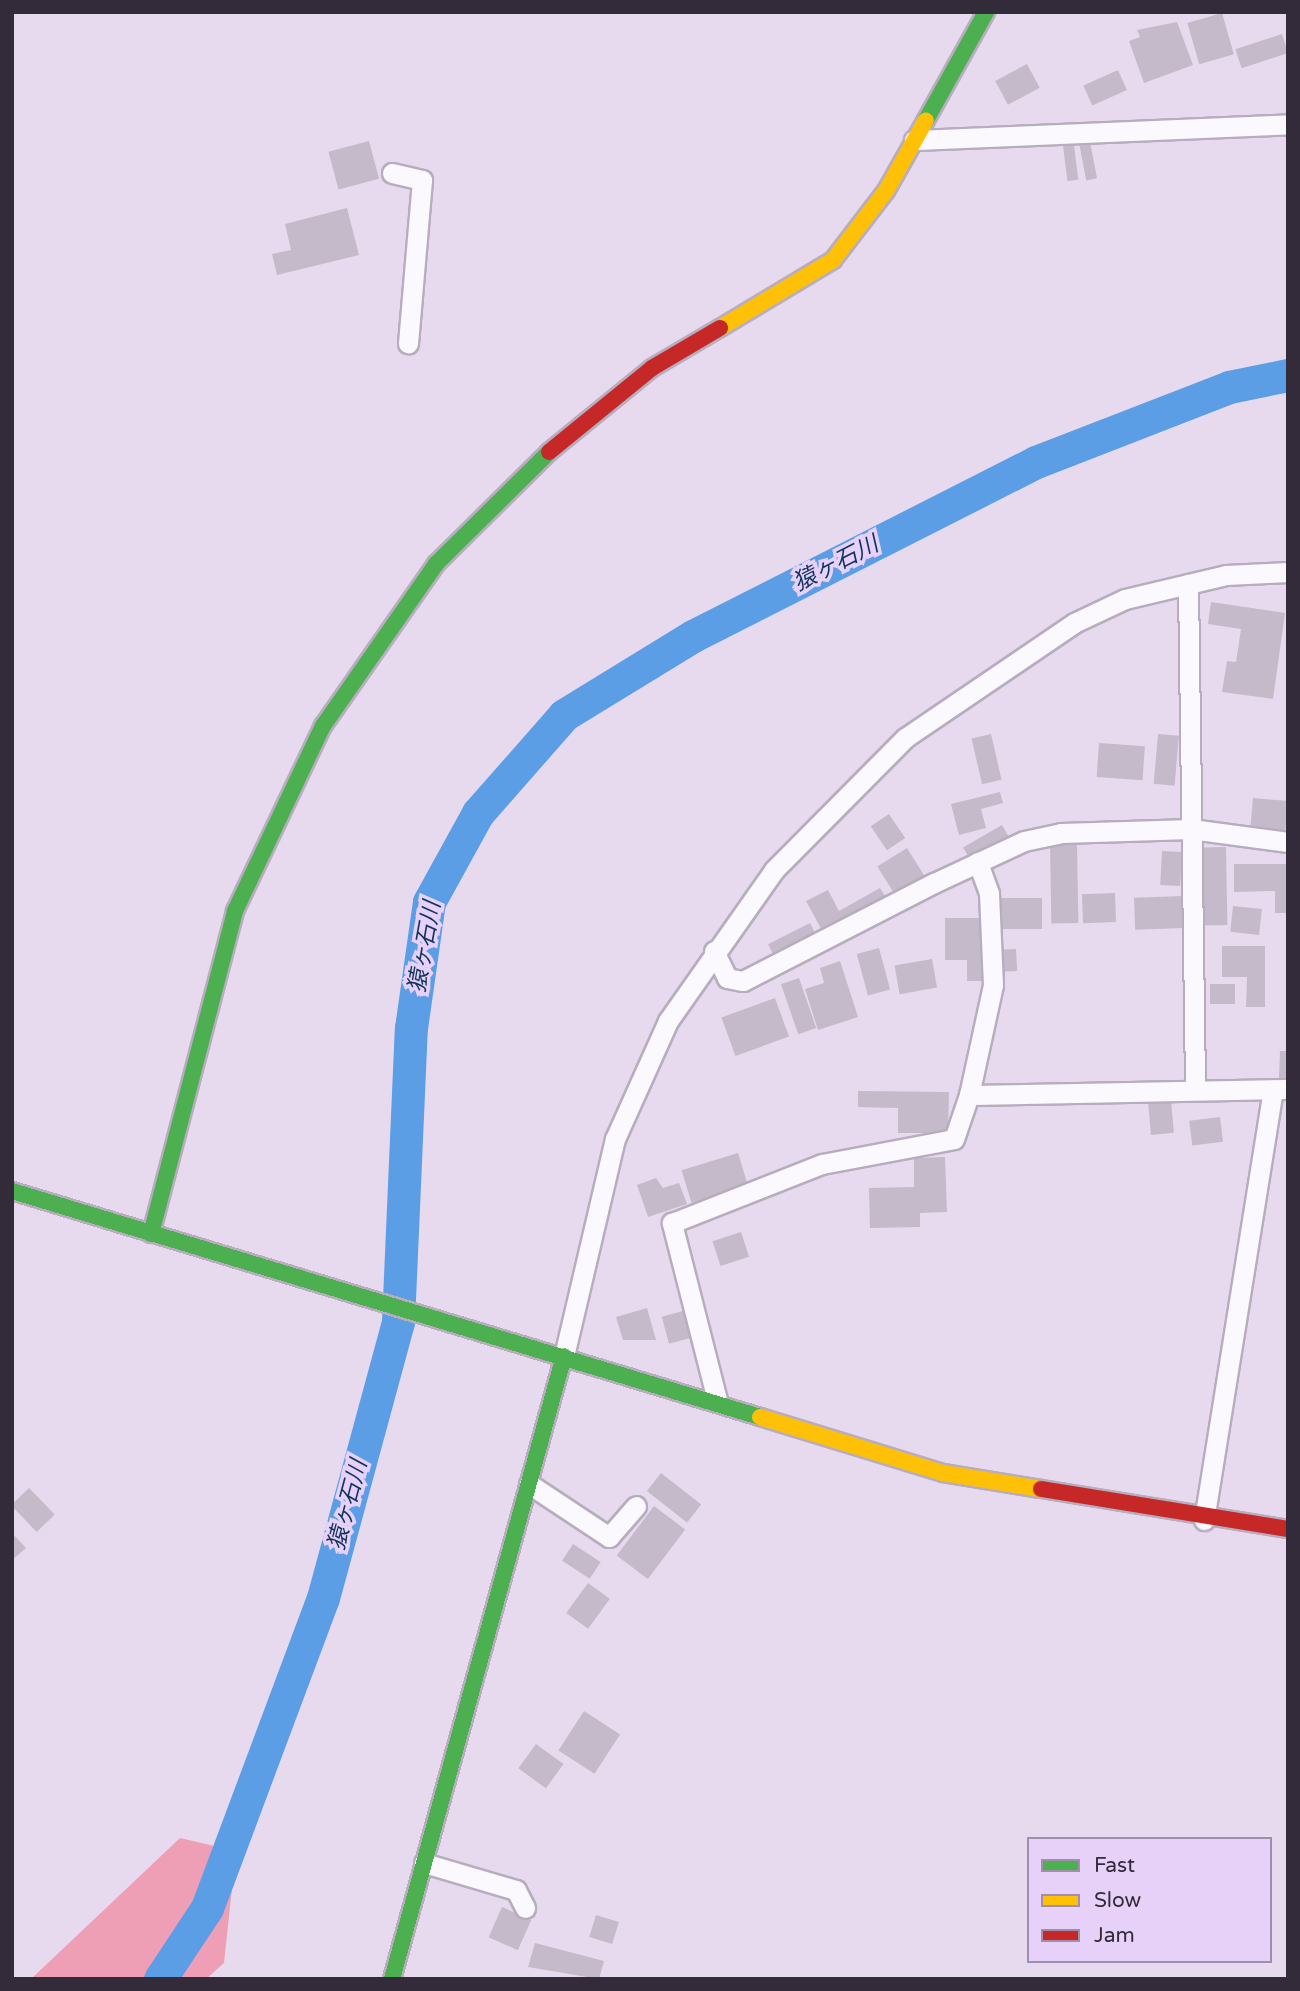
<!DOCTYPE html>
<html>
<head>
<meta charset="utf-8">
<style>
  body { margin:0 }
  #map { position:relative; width:1300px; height:1991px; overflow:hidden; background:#e7daef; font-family:"Varela Round","Noto Sans JP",sans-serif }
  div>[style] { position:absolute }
  .forest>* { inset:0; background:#ef9fb5 }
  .river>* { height:33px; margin:-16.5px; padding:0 16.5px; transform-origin:16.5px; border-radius:16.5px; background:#5c9ee6 }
  .building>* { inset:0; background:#c4baca; transform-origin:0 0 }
  .roads { filter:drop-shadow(2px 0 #b7adbe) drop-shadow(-2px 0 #b7adbe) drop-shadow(0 2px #b7adbe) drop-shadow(0 -2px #b7adbe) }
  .street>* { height:19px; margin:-9.5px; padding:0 9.5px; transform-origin:9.5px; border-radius:9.5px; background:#fbf9fd }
  .fast>* { height:16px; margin:-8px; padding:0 8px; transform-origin:8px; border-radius:8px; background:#4caf50 }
  .slow>* { height:16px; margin:-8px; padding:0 8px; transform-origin:8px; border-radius:8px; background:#ffc107 }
  .jam>* { height:16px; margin:-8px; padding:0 8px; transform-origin:8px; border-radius:8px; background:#c62828 }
  span { translate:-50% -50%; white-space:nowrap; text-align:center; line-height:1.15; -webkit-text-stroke:7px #e8d1f8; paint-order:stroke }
  .water-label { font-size:23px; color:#0f355a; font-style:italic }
  .frame { position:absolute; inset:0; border:14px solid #342b3a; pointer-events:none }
  .legend { position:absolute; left:1027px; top:1837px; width:245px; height:126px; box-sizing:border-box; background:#e8d1f8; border:2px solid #a08fac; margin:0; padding:9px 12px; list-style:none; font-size:21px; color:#342b3a }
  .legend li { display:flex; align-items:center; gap:14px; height:35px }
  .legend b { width:35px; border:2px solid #a08fac }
</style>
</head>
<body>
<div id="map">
  <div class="forest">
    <i style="clip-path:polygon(180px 1838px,236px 1851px,224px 1963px,206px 1979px,31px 1979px)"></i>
  </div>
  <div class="river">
    <i style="left:160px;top:1979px;width:85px;rotate:-56.5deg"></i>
    <i style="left:207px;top:1908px;width:331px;rotate:-69.5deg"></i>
    <i style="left:323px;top:1598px;width:286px;rotate:-74.8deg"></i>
    <i style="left:398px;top:1322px;width:294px;rotate:-87.5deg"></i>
    <i style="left:411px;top:1028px;width:127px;rotate:-81.9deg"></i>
    <i style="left:429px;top:902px;width:102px;rotate:-61.2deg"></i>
    <i style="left:478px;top:813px;width:130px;rotate:-48.7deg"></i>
    <i style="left:564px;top:715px;width:151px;rotate:-31.5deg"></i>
    <i style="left:693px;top:636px;width:385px;rotate:-26.9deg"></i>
    <i style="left:1036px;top:462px;width:207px;rotate:-21.2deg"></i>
    <i style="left:1229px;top:387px;width:60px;rotate:-11.5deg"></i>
  </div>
  <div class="building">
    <i style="left:1222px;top:13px;width:43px;height:36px;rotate:74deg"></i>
    <i style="clip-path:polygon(1177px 22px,1193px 65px,1144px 83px,1129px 41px,1140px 37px,1137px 30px)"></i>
    <i style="left:1282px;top:34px;width:20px;height:49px;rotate:72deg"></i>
    <i style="left:1027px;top:64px;width:27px;height:36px;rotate:62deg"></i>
    <i style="left:1118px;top:70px;width:22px;height:38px;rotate:66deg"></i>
    <i style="left:369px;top:141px;width:39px;height:42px;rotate:75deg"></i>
    <i style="left:1090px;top:142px;width:37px;height:11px;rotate:79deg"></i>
    <i style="left:1074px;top:145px;width:35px;height:11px;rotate:83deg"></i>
    <i style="clip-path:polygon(347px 208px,359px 255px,277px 275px,272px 254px,291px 250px,285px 224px)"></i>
    <i style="clip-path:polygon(1211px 602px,1285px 613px,1273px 699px,1222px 692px,1227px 661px,1236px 662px,1241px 629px,1208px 624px)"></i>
    <i style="left:991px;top:734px;width:47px;height:20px;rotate:77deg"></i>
    <i style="left:1158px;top:734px;width:21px;height:50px;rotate:5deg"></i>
    <i style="left:1099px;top:743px;width:46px;height:34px;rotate:4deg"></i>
    <i style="clip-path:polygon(1000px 792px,1003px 803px,981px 809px,986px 828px,959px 835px,951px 804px)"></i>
    <i style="left:1253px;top:798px;width:35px;height:29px;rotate:5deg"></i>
    <i style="left:889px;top:814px;width:29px;height:22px;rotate:56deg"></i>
    <i style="left:1002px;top:825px;width:16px;height:45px;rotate:60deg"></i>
    <i style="left:1077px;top:844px;width:79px;height:27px;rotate:89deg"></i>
    <i style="left:1226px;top:847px;width:78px;height:24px;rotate:89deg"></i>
    <i style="left:907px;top:848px;width:36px;height:35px;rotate:58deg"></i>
    <i style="left:1162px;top:851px;width:20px;height:34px;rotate:3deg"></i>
    <i style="clip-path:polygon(1234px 864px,1288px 864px,1288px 913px,1275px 913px,1275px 891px,1234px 892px)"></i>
    <i style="clip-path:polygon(880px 888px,888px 901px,825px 936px,806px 901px,828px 890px,839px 911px)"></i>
    <i style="left:1115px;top:893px;width:29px;height:33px;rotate:88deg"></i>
    <i style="left:1182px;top:896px;width:32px;height:48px;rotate:88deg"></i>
    <i style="left:998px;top:898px;width:44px;height:31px"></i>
    <i style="left:1233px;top:906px;width:29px;height:26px;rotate:6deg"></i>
    <i style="clip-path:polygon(945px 918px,984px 918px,983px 981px,967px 981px,967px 960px,945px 960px)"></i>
    <i style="left:810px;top:923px;width:20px;height:47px;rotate:63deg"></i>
    <i style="clip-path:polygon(1222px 946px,1265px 946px,1265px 1007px,1246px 1007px,1247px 977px,1222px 977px)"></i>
    <i style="left:879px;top:948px;width:43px;height:23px;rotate:75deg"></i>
    <i style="left:1016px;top:949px;width:22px;height:16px;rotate:87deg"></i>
    <i style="left:932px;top:959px;width:29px;height:38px;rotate:80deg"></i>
    <i style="clip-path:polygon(840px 961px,858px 1017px,818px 1030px,805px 989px,824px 983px,820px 968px)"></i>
    <i style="left:799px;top:978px;width:53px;height:19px;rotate:71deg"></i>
    <i style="left:1210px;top:984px;width:25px;height:20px"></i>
    <i style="left:775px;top:998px;width:41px;height:57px;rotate:70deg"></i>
    <i style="clip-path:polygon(1280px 1051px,1288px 1051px,1288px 1079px,1279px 1078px)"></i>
    <i style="clip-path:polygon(858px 1091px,949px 1092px,948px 1133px,898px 1133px,898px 1108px,858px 1107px)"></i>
    <i style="left:1171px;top:1100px;width:33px;height:23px;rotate:85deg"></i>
    <i style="left:1220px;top:1117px;width:25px;height:31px;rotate:83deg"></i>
    <i style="left:738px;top:1153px;width:34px;height:59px;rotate:73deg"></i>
    <i style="clip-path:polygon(945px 1157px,947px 1212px,920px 1213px,920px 1227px,870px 1228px,869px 1188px,914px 1187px,914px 1158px)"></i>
    <i style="clip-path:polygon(656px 1178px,663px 1188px,679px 1183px,687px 1204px,648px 1217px,637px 1185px)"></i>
    <i style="left:741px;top:1232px;width:26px;height:30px;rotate:72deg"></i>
    <i style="clip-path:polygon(647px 1308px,656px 1340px,623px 1340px,616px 1317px)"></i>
    <i style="left:683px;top:1311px;width:28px;height:22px;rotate:75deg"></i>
    <i style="left:661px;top:1473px;width:51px;height:23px;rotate:38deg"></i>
    <i style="left:29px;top:1488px;width:37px;height:25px;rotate:46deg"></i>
    <i style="left:654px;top:1506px;width:39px;height:62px;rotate:37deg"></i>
    <i style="clip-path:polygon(12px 1533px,26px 1548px,12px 1560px)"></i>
    <i style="left:573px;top:1544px;width:33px;height:20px;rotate:33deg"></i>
    <i style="left:588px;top:1583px;width:27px;height:37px;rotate:36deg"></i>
    <i style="left:584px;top:1711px;width:43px;height:47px;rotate:33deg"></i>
    <i style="left:536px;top:1744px;width:34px;height:30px;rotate:36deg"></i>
    <i style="left:502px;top:1907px;width:32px;height:33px;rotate:24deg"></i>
    <i style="left:596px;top:1915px;width:24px;height:23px;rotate:17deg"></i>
    <i style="clip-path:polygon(535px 1943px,604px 1961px,599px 1979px,528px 1967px)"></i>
  </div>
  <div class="roads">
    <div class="street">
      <i style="left:914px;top:140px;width:374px;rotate:-2.4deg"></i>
      <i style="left:392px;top:173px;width:31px;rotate:13deg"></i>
      <i style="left:422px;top:180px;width:164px;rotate:94.9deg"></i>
      <i style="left:1188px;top:584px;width:503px;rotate:89.2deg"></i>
      <i style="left:714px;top:951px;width:30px;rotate:64deg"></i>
      <i style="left:727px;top:978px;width:16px;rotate:11deg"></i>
      <i style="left:743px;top:981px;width:215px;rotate:-27.2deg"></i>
      <i style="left:934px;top:883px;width:99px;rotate:-25deg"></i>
      <i style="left:1024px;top:841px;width:38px;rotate:-12deg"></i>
      <i style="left:1061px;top:833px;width:130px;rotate:-1.8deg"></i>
      <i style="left:1191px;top:829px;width:98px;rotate:7.6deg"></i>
      <i style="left:969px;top:1095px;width:113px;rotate:-77.7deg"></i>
      <i style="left:993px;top:985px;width:92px;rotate:-92.5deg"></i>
      <i style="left:989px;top:893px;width:33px;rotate:-110deg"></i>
      <i style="left:564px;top:1356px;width:223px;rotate:-76.8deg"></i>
      <i style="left:615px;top:1139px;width:129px;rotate:-65.8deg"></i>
      <i style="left:668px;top:1021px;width:184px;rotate:-54.9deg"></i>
      <i style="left:774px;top:870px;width:186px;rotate:-45.2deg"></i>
      <i style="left:905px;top:738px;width:204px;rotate:-34.2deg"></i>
      <i style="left:1074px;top:623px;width:56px;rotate:-25.2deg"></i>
      <i style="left:1125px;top:599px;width:104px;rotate:-13.4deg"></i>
      <i style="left:1226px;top:575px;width:62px;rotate:-2.8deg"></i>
      <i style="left:717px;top:1400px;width:183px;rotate:-104.3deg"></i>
      <i style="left:672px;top:1223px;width:161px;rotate:-21.5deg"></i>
      <i style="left:822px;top:1164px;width:134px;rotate:-10.7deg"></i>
      <i style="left:954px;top:1139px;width:46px;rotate:-71.2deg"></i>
      <i style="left:969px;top:1095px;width:319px;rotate:-1.1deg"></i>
      <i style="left:529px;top:1484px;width:96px;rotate:33.5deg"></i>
      <i style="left:609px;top:1537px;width:41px;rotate:-48.9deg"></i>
      <i style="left:1204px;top:1520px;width:436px;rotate:-80.9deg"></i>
      <i style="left:424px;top:1863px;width:96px;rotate:16.4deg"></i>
      <i style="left:516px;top:1890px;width:20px;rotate:63deg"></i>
    </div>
    <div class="fast">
      <i style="left:926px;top:120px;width:124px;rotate:-60.9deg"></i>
      <i style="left:12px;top:1191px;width:781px;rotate:16.81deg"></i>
      <i style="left:151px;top:1234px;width:334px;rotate:-75.4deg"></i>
      <i style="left:235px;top:911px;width:205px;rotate:-64.6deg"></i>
      <i style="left:323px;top:726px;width:198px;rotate:-55.1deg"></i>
      <i style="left:436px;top:564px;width:159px;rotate:-44.7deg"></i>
      <i style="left:392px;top:1979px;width:646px;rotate:-74.57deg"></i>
    </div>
    <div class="slow">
      <i style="left:720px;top:328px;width:132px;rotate:-31deg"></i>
      <i style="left:833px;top:260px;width:87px;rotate:-52.5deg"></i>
      <i style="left:886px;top:191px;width:81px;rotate:-60.6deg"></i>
      <i style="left:760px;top:1417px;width:191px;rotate:17deg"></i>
      <i style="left:943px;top:1473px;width:99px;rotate:9.3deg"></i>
    </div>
    <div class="jam">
      <i style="left:549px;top:452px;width:133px;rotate:-39.2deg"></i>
      <i style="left:652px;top:368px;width:79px;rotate:-30.5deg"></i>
      <i style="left:1041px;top:1489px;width:250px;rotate:9.2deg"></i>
    </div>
  </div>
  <div class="water-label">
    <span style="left:836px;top:564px;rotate:-27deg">猿ヶ石川</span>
    <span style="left:425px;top:947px;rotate:-80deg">猿ヶ石川</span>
    <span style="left:348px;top:1505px;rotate:-75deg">猿ヶ石川</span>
  </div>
  <div class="frame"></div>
  <ul class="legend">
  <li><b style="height:9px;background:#4caf50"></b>Fast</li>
  <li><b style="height:9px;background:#ffc107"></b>Slow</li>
  <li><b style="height:9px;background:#c62828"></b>Jam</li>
  </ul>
</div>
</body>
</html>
